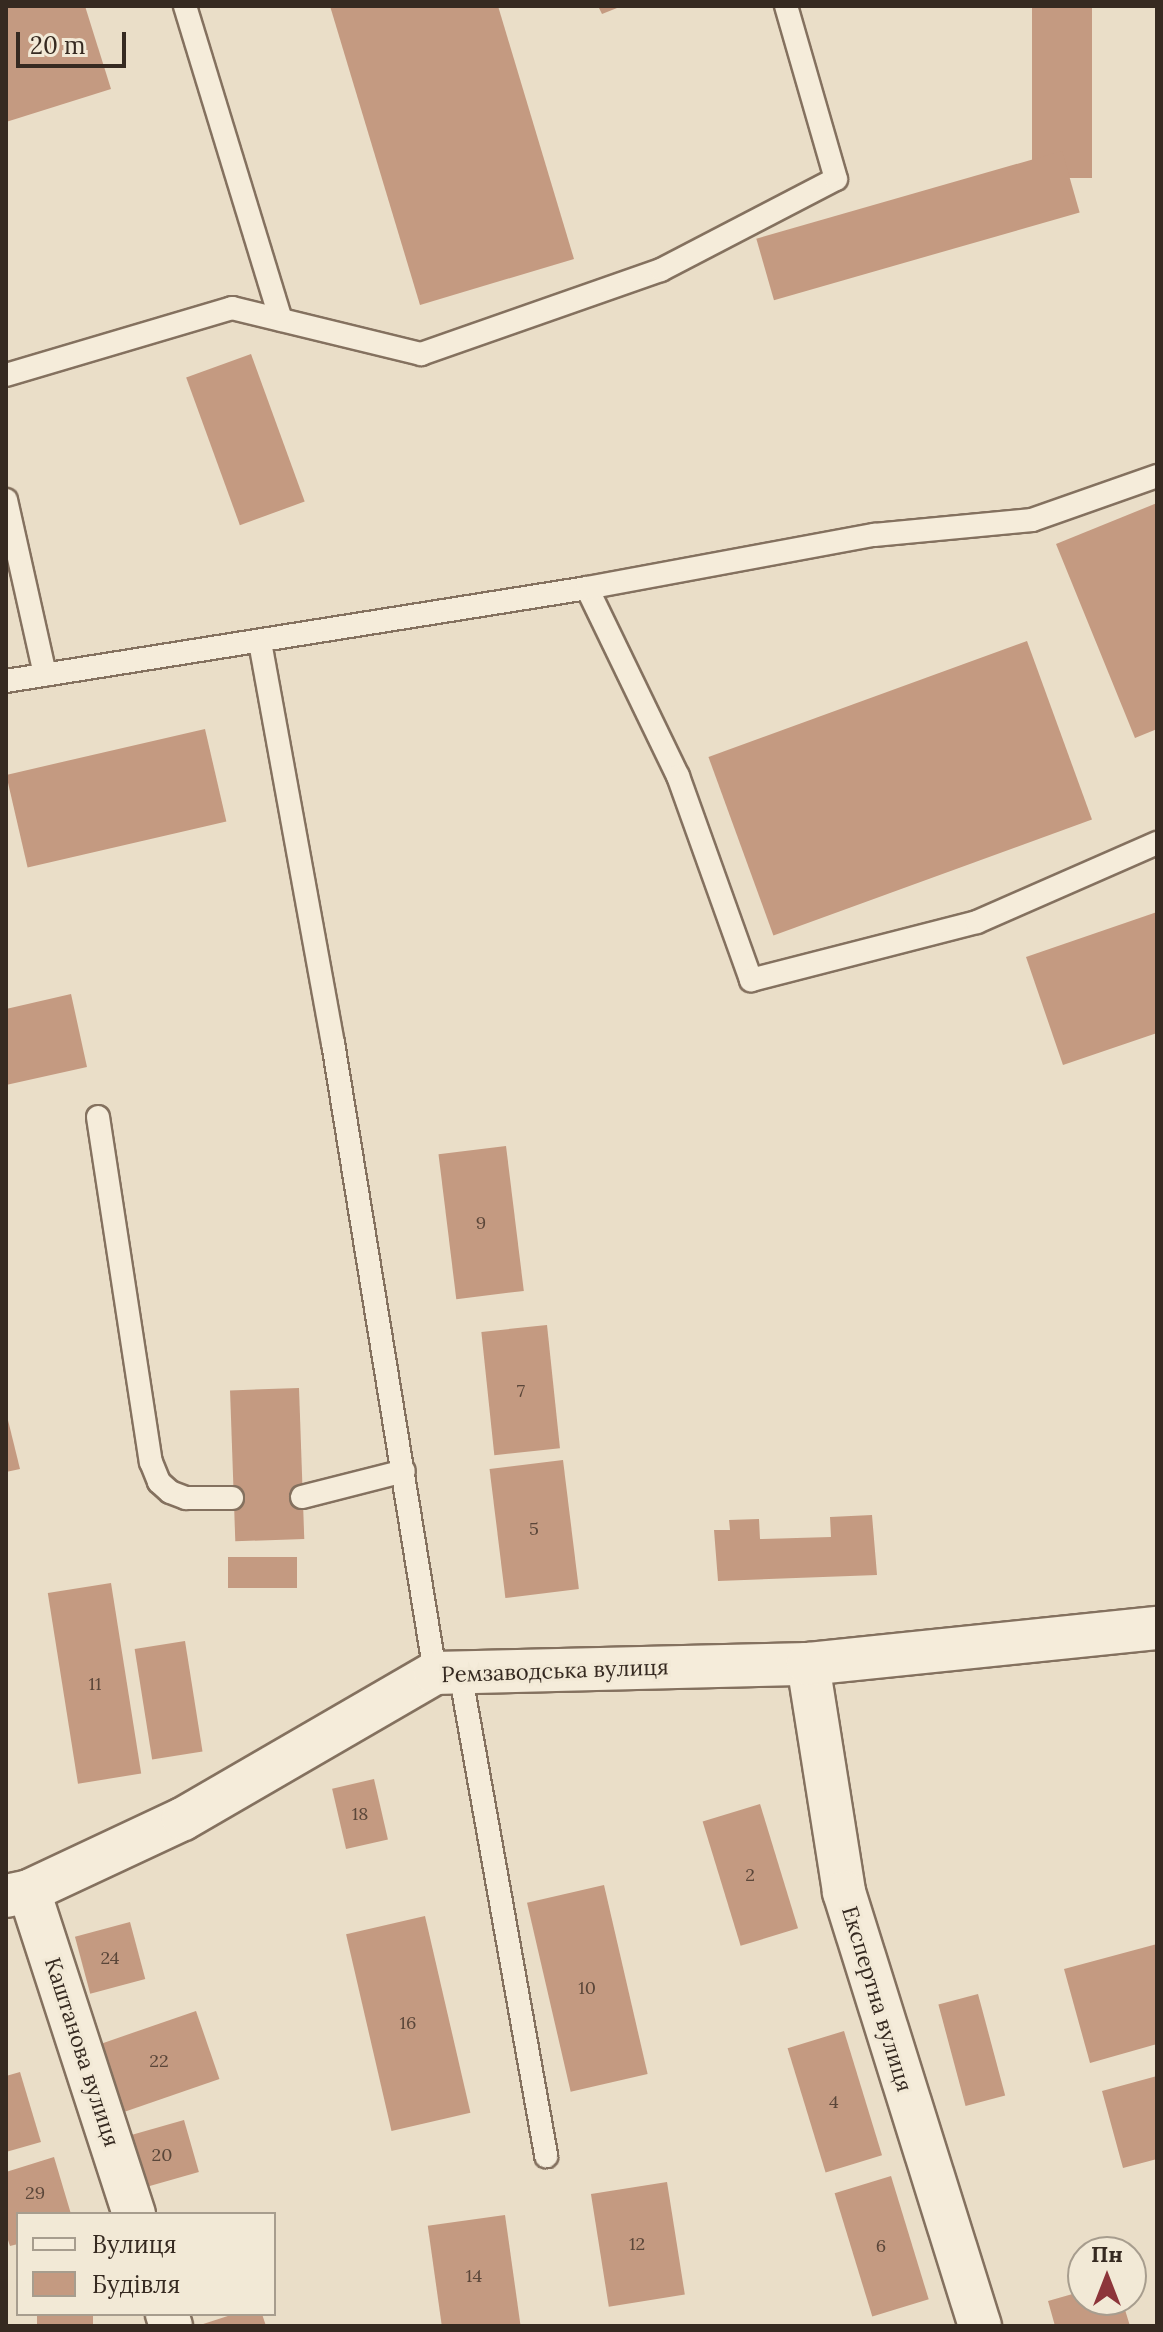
<!DOCTYPE html>
<html>
<head>
<meta charset="utf-8">
<style>
  body { margin:0 }
  #map { position:relative; width:1163px; height:2332px; overflow:hidden; background:#eadec8; font-family:Lora,serif }
  div>[style] { position:absolute }
  .building>* { inset:0; background:#c49a81; transform-origin:0 0 }
  .roads { filter:drop-shadow(2px 0 #84715f) drop-shadow(-2px 0 #84715f) drop-shadow(0 2px #84715f) drop-shadow(0 -2px #84715f) }
  .lane>* { height:22px; margin:-11px; padding:0 11px; transform-origin:11px; border-radius:11px; background:#f5ecda }
  .street>* { height:42px; margin:-21px; padding:0 21px; transform-origin:21px; border-radius:21px; background:#f5ecda }
  span { translate:-50% -50%; white-space:nowrap; text-align:center; line-height:1.15; -webkit-text-stroke:6px #f2e9d6; paint-order:stroke }
  .number-label { font-size:18px; color:#5a4639 }
  .number-label span { -webkit-text-stroke-width:0 }
  .street-label { font-size:22px; color:#362a21 }
  .frame { position:absolute; inset:0; border:8px solid #362a21; pointer-events:none }
  .legend { position:absolute; left:16px; top:2212px; width:260px; height:104px; box-sizing:border-box; background:#f2e9d6; border:2px solid #a79d8e; margin:0; padding:10px 14px; list-style:none; font-size:24px; color:#362a21 }
  .legend li { display:flex; align-items:center; gap:16px; height:40px }
  .legend b { width:40px; border:2px solid #a79d8e }
  .north { position:absolute; left:1067px; top:2236px; width:80px; height:80px; box-sizing:border-box; background:#f2e9d6; border:2px solid #a79d8e; border-radius:50%; rotate:0deg; font-size:22px; font-weight:700; line-height:32px; text-align:center; color:#362a21 }
  .north::after { content:''; display:block; margin:auto; width:28px; height:36px; background:#8d353a; clip-path:polygon(50% 0,100% 100%,50% 72%,0 100%) }
  .scale { position:absolute; left:16px; top:32px; width:110px; height:36px; box-sizing:border-box; border:4px solid #362a21; border-top:0; padding-left:10px; font-size:24px; line-height:28px; white-space:nowrap; color:#362a21; -webkit-text-stroke:6px #f2e9d6; paint-order:stroke }
</style>
</head>
<body>
<div id="map">
  <div class="building">
    <i style="clip-path:polygon(6px 6px,85px 6px,111px 89px,6px 122px)"></i>
    <i style="clip-path:polygon(330px 6px,498px 6px,574px 259px,420px 305px)"></i>
    <i style="clip-path:polygon(598px 6px,622px 6px,602px 14px)"></i>
    <i style="left:1032px;top:6px;width:60px;height:172px"></i>
    <i style="left:1062px;top:151px;width:64px;height:318px;rotate:74deg"></i>
    <i style="left:251px;top:354px;width:157px;height:69px;rotate:70deg"></i>
    <i style="clip-path:polygon(1157px 503px,1157px 729px,1135px 738px,1056px 544px)"></i>
    <i style="left:1027px;top:641px;width:190px;height:339px;rotate:70deg"></i>
    <i style="left:205px;top:729px;width:95px;height:204px;rotate:77deg"></i>
    <i style="clip-path:polygon(1157px 912px,1157px 1033px,1063px 1065px,1026px 957px)"></i>
    <i style="clip-path:polygon(71px 994px,87px 1067px,6px 1085px,6px 1009px)"></i>
    <i style="left:506px;top:1146px;width:146px;height:68px;rotate:83deg"></i>
    <i style="left:547px;top:1325px;width:124px;height:66px;rotate:84deg"></i>
    <i style="left:299px;top:1388px;width:151px;height:69px;rotate:88deg"></i>
    <i style="clip-path:polygon(6px 1412px,20px 1469px,6px 1472px)"></i>
    <i style="left:563px;top:1460px;width:130px;height:74px;rotate:83deg"></i>
    <i style="clip-path:polygon(872px 1515px,877px 1575px,718px 1581px,714px 1530px,730px 1530px,729px 1520px,759px 1519px,760px 1539px,831px 1537px,830px 1517px)"></i>
    <i style="left:228px;top:1557px;width:69px;height:31px"></i>
    <i style="left:111px;top:1583px;width:193px;height:64px;rotate:81deg"></i>
    <i style="left:185px;top:1641px;width:112px;height:51px;rotate:81deg"></i>
    <i style="left:374px;top:1779px;width:62px;height:43px;rotate:77deg"></i>
    <i style="left:760px;top:1804px;width:130px;height:60px;rotate:73deg"></i>
    <i style="left:604px;top:1885px;width:194px;height:79px;rotate:77deg"></i>
    <i style="left:425px;top:1916px;width:202px;height:81px;rotate:77deg"></i>
    <i style="left:130px;top:1922px;width:59px;height:57px;rotate:75deg"></i>
    <i style="clip-path:polygon(1157px 1944px,1157px 2044px,1090px 2063px,1064px 1969px)"></i>
    <i style="left:978px;top:1994px;width:105px;height:41px;rotate:75deg"></i>
    <i style="left:196px;top:2011px;width:72px;height:101px;rotate:71deg"></i>
    <i style="left:844px;top:2031px;width:130px;height:59px;rotate:73deg"></i>
    <i style="clip-path:polygon(20px 2072px,41px 2142px,6px 2152px,6px 2076px)"></i>
    <i style="clip-path:polygon(1157px 2076px,1157px 2159px,1123px 2168px,1102px 2091px)"></i>
    <i style="left:184px;top:2120px;width:54px;height:63px;rotate:74deg"></i>
    <i style="clip-path:polygon(54px 2157px,71px 2214px,18px 2214px,18px 2244px,10px 2246px,6px 2234px,6px 2172px)"></i>
    <i style="left:891px;top:2176px;width:129px;height:59px;rotate:73deg"></i>
    <i style="left:667px;top:2182px;width:114px;height:77px;rotate:81deg"></i>
    <i style="left:505px;top:2215px;width:112px;height:78px;rotate:82deg"></i>
    <i style="clip-path:polygon(1083px 2291px,1083px 2300px,1122px 2300px,1130px 2326px,1055px 2326px,1048px 2301px)"></i>
    <i style="left:37px;top:2314px;width:56px;height:12px"></i>
    <i style="clip-path:polygon(234px 2314px,262px 2314px,266px 2326px,197px 2326px)"></i>
  </div>
  <div class="roads">
    <div class="lane">
      <i style="left:185px;top:6px;width:328px;rotate:73deg"></i>
      <i style="left:6px;top:375px;width:236px;rotate:-16.5deg"></i>
      <i style="left:232px;top:308px;width:195px;rotate:13.7deg"></i>
      <i style="left:421px;top:354px;width:254px;rotate:-19.3deg"></i>
      <i style="left:661px;top:270px;width:197px;rotate:-27.5deg"></i>
      <i style="left:836px;top:179px;width:180px;rotate:-106.1deg"></i>
      <i style="left:6px;top:500px;width:179px;rotate:77.4deg"></i>
      <i style="left:587px;top:588px;width:209px;rotate:64.2deg"></i>
      <i style="left:678px;top:776px;width:217px;rotate:70.3deg"></i>
      <i style="left:751px;top:980px;width:233px;rotate:-14.4deg"></i>
      <i style="left:977px;top:922px;width:197px;rotate:-23.7deg"></i>
      <i style="left:260px;top:642px;width:408px;rotate:79.7deg"></i>
      <i style="left:333px;top:1043px;width:638px;rotate:80.8deg"></i>
      <i style="left:6px;top:681px;width:588px;rotate:-9.09deg"></i>
      <i style="left:587px;top:588px;width:292px;rotate:-10.5deg"></i>
      <i style="left:874px;top:535px;width:159px;rotate:-5.4deg"></i>
      <i style="left:1032px;top:520px;width:133px;rotate:-19.4deg"></i>
      <i style="left:98px;top:1117px;width:349px;rotate:81.3deg"></i>
      <i style="left:151px;top:1462px;width:22px;rotate:68deg"></i>
      <i style="left:159px;top:1482px;width:15px;rotate:42deg"></i>
      <i style="left:170px;top:1492px;width:17px;rotate:21deg"></i>
      <i style="left:186px;top:1498px;width:46px"></i>
      <i style="left:302px;top:1497px;width:105px;rotate:-14.3deg"></i>
      <i style="left:460px;top:1672px;width:492px;rotate:79.9deg"></i>
    </div>
    <div class="street">
      <i style="left:808px;top:1664px;width:231px;rotate:81deg"></i>
      <i style="left:844px;top:1892px;width:455px;rotate:72.6deg"></i>
      <i style="left:29px;top:1891px;width:340px;rotate:72deg"></i>
      <i style="left:6px;top:1896px;width:24px;rotate:-12deg"></i>
      <i style="left:29px;top:1891px;width:170px;rotate:-25.1deg"></i>
      <i style="left:183px;top:1819px;width:291px;rotate:-30.1deg"></i>
      <i style="left:435px;top:1673px;width:373px;rotate:-1.4deg"></i>
      <i style="left:808px;top:1664px;width:351px;rotate:-5.9deg"></i>
      <i style="left:167px;top:2314px;width:13px;rotate:72deg"></i>
    </div>
  </div>
  <div class="number-label">
    <span style="left:481px;top:1223px">9</span>
    <span style="left:521px;top:1391px">7</span>
    <span style="left:534px;top:1529px">5</span>
    <span style="left:95px;top:1684px">11</span>
    <span style="left:360px;top:1814px">18</span>
    <span style="left:750px;top:1875px">2</span>
    <span style="left:110px;top:1958px">24</span>
    <span style="left:587px;top:1988px">10</span>
    <span style="left:408px;top:2023px">16</span>
    <span style="left:159px;top:2061px">22</span>
    <span style="left:834px;top:2102px">4</span>
    <span style="left:162px;top:2155px">20</span>
    <span style="left:35px;top:2193px">29</span>
    <span style="left:637px;top:2244px">12</span>
    <span style="left:881px;top:2246px">6</span>
    <span style="left:474px;top:2276px">14</span>
  </div>
  <div class="street-label">
    <span style="left:555px;top:1671px;rotate:-2deg">Ремзаводська вулиця</span>
    <span style="left:877px;top:1999px;rotate:73deg">Експертна вулиця</span>
    <span style="left:82px;top:2052px;rotate:72deg">Каштанова вулиця</span>
  </div>
  <div class="frame"></div>
  <ul class="legend">
  <li><b style="height:10px;background:#f5ecda"></b>Вулиця</li>
  <li><b style="height:22px;background:#c49a81"></b>Будівля</li>
  </ul>
  <div class="north">Пн</div>
  <div class="scale">20 m</div>
</div>
</body>
</html>
